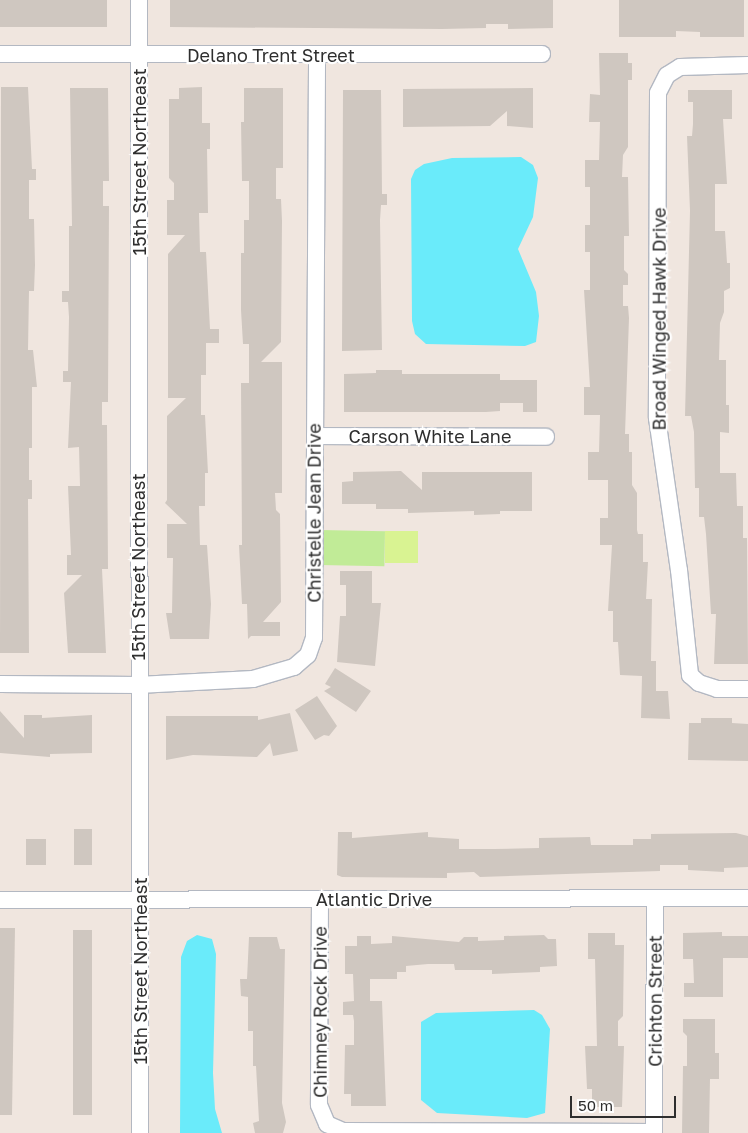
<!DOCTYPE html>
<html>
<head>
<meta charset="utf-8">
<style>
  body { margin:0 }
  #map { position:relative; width:748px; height:1133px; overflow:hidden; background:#f0e6df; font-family:"Golos Text",sans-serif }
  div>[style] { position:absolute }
  .green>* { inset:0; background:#c1eb97; transform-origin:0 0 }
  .pitch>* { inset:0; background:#d9f392; transform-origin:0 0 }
  .water>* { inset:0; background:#6aebfa }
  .building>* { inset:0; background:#cfc7c0; transform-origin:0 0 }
  .roads { filter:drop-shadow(1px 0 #b3b8c2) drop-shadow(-1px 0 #b3b8c2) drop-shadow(0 1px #b3b8c2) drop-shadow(0 -1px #b3b8c2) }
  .street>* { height:16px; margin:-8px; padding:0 8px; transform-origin:8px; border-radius:8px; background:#fff }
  span { translate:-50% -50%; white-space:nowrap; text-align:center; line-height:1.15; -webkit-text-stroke:4.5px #fff; paint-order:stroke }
  .street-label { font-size:18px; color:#2e2e2e }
  .scale { position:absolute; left:570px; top:1096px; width:106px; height:22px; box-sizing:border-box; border:2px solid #2e2e2e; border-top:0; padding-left:6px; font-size:15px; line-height:18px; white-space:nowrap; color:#2e2e2e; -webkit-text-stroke:4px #fff; paint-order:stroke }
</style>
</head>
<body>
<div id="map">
  <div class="green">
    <i style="left:320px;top:530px;width:65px;height:35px;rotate:1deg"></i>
  </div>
  <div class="pitch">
    <i style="left:385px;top:531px;width:33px;height:32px"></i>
  </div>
  <div class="water">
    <i style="clip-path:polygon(521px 157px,533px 165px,538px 178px,533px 217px,518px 249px,536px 292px,539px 316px,536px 342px,525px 346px,426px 344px,415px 334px,412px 321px,411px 179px,415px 170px,424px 164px,452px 158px)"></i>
    <i style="clip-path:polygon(197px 935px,212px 939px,216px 954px,213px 1073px,215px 1109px,222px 1133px,180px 1133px,181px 957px,187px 941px)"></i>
    <i style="clip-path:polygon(534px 1010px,542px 1015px,550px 1029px,545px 1113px,527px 1118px,437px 1113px,421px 1100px,421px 1022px,436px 1013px)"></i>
  </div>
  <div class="building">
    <i style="left:0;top:0;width:107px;height:27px"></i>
    <i style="clip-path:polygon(170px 0,553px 0,553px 28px,508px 29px,508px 24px,486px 24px,486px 28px,442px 29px,170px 27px)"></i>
    <i style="clip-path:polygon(619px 0,744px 0,744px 37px,700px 37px,700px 32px,676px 31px,676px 37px,619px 37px)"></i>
    <i style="clip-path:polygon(599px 53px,628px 53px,628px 63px,632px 63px,632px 80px,628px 80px,628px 147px,623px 155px,622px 177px,628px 177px,629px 236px,624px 236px,624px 270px,628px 274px,628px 285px,623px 285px,623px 306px,628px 306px,629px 318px,625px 434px,629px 434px,629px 452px,632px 452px,632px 485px,637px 493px,637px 530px,638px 534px,643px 534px,643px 562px,648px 562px,646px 599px,652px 599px,651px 661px,656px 661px,656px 691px,668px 691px,670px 719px,641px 718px,642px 676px,620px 675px,618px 642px,613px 642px,613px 611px,608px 611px,612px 545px,600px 545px,600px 518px,608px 518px,608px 480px,588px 480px,588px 452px,599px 452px,600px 415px,584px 415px,584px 387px,590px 387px,584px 290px,590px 290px,590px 252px,585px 252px,585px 225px,590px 225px,590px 187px,585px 187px,585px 160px,599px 160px,600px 122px,589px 122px,590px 94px,600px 95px)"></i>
    <i style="clip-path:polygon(1px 87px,28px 87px,32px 169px,36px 169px,36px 180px,29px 180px,29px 219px,34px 219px,35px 265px,34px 291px,29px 291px,28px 350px,33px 350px,37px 387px,32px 387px,32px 448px,29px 448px,29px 480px,32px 480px,32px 499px,28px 499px,29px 653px,0 653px)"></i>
    <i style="clip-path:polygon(202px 87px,202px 123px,210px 123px,210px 149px,207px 149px,208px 213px,199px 213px,200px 252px,206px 252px,210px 329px,219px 329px,219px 343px,206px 343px,206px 375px,201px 375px,201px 415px,205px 415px,208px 473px,205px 473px,205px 506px,199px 506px,200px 545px,207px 545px,211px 604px,209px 639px,170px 639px,166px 613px,172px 613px,173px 558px,167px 558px,167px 524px,187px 524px,165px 503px,167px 500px,167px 416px,186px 398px,168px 398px,168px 254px,185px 235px,167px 235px,167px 200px,174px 200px,174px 183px,169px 178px,169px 99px,179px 99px,179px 88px)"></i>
    <i style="clip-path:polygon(70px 88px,108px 88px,109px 181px,103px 181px,103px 206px,109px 206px,108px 402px,102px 402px,102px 425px,107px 425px,108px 569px,102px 569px,106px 653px,68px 653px,64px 593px,82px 575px,67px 575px,67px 555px,71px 555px,68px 486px,80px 486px,79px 447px,68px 448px,71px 382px,63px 382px,63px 371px,68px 371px,69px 317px,68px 302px,62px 302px,62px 291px,69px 291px,69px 226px,72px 226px)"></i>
    <i style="clip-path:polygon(244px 88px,283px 88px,283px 168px,276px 168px,276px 199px,281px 199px,282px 221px,281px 342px,261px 362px,282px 362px,282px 493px,275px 493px,276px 510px,280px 514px,281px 602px,263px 622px,280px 622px,280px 636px,251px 636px,248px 639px,247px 604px,242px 604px,239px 545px,242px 545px,241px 383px,249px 383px,249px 344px,243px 344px,241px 310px,241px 253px,244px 253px,244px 220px,249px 220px,249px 181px,242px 181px,241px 122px,244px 122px)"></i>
    <i style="clip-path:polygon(533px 88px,533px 128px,507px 126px,507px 111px,490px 126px,403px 127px,403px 89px)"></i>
    <i style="clip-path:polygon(343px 90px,381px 90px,382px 194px,387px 194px,387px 205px,381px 205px,380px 220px,382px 350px,342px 351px)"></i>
    <i style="clip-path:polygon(688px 90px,732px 90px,732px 119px,723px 119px,727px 184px,715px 184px,715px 231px,725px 231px,727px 263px,730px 263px,730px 288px,724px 291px,724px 312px,720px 323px,719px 360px,726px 360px,726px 405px,729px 405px,729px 433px,720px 432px,720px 473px,736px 473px,737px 506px,743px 506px,743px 538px,747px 538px,748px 664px,714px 664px,716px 614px,711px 614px,706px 534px,704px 517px,699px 517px,699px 488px,695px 488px,694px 432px,691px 416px,685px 416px,690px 211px,687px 136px,692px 136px,693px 124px,693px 102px,688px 102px)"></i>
    <i style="clip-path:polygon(376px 370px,402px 370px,402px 374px,500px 374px,500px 380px,537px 380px,537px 412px,523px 412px,523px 403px,500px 403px,500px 411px,486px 412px,344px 412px,344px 374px,376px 373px)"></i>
    <i style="clip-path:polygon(401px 471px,422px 490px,422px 472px,532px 472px,532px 511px,500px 511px,500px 514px,474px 515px,474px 511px,408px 513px,408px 509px,376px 509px,376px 504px,342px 504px,342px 482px,353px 481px,353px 472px)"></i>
    <i style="clip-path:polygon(340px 571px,372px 571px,372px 603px,381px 603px,375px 666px,337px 662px,340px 616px,346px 616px,346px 585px,340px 585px)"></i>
    <i style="clip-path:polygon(335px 668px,371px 691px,356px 712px,324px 691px,331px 687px,325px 684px)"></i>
    <i style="clip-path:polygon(317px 696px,337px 726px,329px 736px,324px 735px,315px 740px,295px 710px)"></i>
    <i style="clip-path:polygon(0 711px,24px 738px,24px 715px,42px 715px,42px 718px,92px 715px,92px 753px,50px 754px,50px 757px,0 753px)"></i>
    <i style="clip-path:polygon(290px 713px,298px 751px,273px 756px,270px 743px,257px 757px,193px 755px,166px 760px,166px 716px,258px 716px,258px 720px)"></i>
    <i style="clip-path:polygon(701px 718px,732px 718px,732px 723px,748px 724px,748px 761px,688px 760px,689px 723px,701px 723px)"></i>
    <i style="left:74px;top:829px;width:18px;height:36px"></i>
    <i style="clip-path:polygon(338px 832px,352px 832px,352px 838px,428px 832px,428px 837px,459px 839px,459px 849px,494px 849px,539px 848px,539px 838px,590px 837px,591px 845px,633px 845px,633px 839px,651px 839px,651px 834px,736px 833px,748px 836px,748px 867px,724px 868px,724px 872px,688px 870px,688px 865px,660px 865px,660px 871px,566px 874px,480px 877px,474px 872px,447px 873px,447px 878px,342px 877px,337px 875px)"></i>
    <i style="left:26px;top:839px;width:20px;height:26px"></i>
    <i style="clip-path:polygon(0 928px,15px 928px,12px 1115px,0 1115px)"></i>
    <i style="left:73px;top:930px;width:19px;height:185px"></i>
    <i style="clip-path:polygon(722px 932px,722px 936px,748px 936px,748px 958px,723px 958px,723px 997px,684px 997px,684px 983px,694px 983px,693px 959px,683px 959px,683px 933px)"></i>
    <i style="clip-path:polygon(588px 933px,615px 933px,615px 945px,624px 945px,623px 1016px,618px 1021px,618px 1046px,624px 1046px,622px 1107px,592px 1107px,592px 1089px,587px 1089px,585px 1046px,597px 1046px,595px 959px,588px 959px)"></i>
    <i style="clip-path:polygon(544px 935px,548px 939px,556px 939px,557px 966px,540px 967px,540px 972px,492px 974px,492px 970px,455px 970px,454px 964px,428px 964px,406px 966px,406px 972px,397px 972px,397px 979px,370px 979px,370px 1001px,382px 1001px,386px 1106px,351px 1106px,351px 1094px,344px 1094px,345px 1045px,354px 1045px,354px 1021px,353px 1015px,343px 1015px,343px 1002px,354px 1001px,353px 974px,345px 974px,345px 946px,357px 946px,357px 936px,371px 936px,371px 944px,392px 943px,392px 936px,459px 942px,464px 937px,478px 937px,478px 941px,504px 940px,504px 936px)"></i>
    <i style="clip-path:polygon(249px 937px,277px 937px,280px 949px,285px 949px,282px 1103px,286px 1122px,283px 1133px,255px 1133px,253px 1123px,259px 1121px,256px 1066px,253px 1066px,253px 1031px,248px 1031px,248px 997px,241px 996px,240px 979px,247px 979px)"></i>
    <i style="clip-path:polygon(683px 1019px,715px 1019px,715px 1053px,719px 1053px,719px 1079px,710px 1079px,709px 1133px,682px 1133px,683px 1066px,687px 1066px,687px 1036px,683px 1032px)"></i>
  </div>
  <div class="roads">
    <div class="street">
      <i style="left:139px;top:0;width:1133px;rotate:89.95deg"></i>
      <i style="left:0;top:54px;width:542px"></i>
      <i style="left:748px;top:65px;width:68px;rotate:178.3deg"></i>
      <i style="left:680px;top:67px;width:15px;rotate:148deg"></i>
      <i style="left:667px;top:75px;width:20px;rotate:117deg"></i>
      <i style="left:658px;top:93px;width:325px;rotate:90.2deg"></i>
      <i style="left:657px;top:418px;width:154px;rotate:81.8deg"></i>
      <i style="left:679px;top:570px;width:106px;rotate:84deg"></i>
      <i style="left:690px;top:675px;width:12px;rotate:42deg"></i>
      <i style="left:699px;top:683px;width:19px;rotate:18deg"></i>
      <i style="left:717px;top:689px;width:31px"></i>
      <i style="left:315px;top:436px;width:231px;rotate:0.2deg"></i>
      <i style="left:0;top:684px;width:138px;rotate:0.4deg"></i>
      <i style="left:138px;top:685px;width:115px;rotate:-3deg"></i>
      <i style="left:253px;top:679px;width:43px;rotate:-16.3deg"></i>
      <i style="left:294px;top:667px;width:18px;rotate:-41deg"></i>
      <i style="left:308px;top:655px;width:18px;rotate:-71deg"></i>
      <i style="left:314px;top:638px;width:582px;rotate:-89.7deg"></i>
      <i style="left:320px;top:899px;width:206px;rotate:90.3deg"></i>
      <i style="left:319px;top:1105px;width:21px;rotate:67deg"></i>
      <i style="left:327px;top:1124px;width:17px;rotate:24deg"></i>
      <i style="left:343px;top:1131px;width:311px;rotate:0.2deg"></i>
      <i style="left:0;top:900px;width:748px;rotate:-0.15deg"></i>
      <i style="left:654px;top:1133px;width:235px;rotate:-89.8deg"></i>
    </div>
  </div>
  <div class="street-label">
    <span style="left:271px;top:55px">Delano Trent Street</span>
    <span style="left:139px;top:162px;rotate:-90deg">15th Street Northeast</span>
    <span style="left:659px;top:319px;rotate:-90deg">Broad Winged Hawk Drive</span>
    <span style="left:430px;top:436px">Carson White Lane</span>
    <span style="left:314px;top:513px;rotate:-90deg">Christelle Jean Drive</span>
    <span style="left:138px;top:567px;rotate:-90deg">15th Street Northeast</span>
    <span style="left:374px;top:899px">Atlantic Drive</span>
    <span style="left:140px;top:971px;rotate:-90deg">15th Street Northeast</span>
    <span style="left:655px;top:1001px;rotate:-90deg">Crichton Street</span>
    <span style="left:320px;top:1012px;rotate:-90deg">Chimney Rock Drive</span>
  </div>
  <div class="scale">50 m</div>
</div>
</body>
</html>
